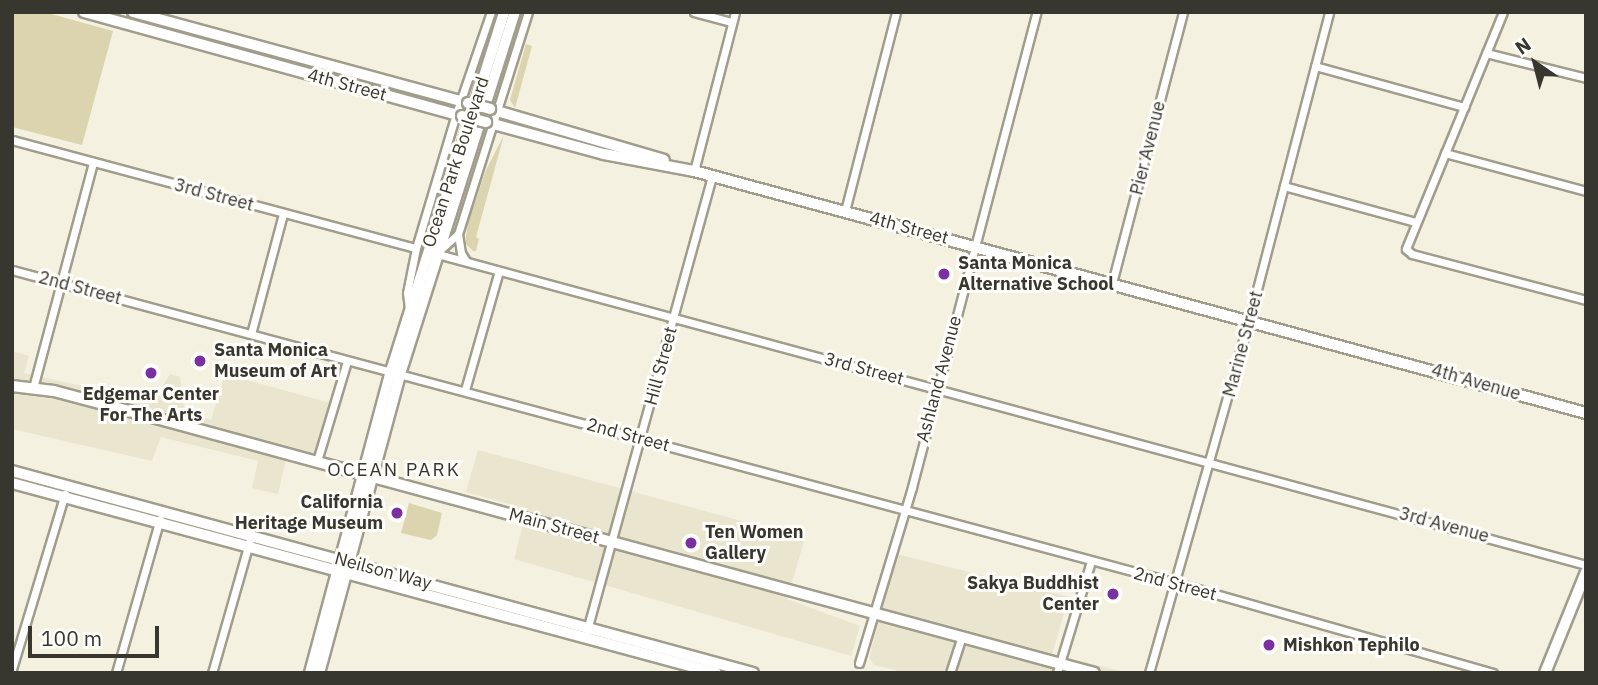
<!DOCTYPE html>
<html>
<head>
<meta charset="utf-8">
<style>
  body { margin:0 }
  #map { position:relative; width:1598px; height:685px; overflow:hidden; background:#f5f1e0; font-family:"IBM Plex Sans",sans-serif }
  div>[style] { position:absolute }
  .built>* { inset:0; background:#eae5ce }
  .green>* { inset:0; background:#dbd4ae }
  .roads { filter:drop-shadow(2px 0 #a09d8d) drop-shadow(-2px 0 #a09d8d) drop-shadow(0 2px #a09d8d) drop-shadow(0 -2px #a09d8d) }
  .street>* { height:7px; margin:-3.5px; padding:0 3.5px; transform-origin:3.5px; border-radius:3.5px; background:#fff }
  .secondary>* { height:10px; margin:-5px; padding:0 5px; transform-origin:5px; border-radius:5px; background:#fff }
  .bridges { filter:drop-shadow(2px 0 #a09d8d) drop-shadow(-2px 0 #a09d8d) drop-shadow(0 2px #a09d8d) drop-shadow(0 -2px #a09d8d) }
  .secondary-bridge>* { height:10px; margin:-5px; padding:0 5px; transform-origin:5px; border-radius:5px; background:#fff }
  .dots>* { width:19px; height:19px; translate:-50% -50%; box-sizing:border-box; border:4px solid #fffefb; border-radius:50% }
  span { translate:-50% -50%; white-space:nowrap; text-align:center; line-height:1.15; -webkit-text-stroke:6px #fffefb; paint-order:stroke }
  .street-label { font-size:18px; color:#37362f }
  .poi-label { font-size:18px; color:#37362f; font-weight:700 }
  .left { translate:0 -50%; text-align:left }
  .right { translate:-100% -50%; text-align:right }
  .neighbourhood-label { font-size:19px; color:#37362f; letter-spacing:2px }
  .frame { position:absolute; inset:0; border:14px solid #37362f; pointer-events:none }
  .north { position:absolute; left:1500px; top:28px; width:70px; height:70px; -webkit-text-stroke:5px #fffefb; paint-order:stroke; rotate:325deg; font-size:19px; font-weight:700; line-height:28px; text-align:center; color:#37362f }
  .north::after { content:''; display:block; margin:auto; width:24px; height:32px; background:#37362f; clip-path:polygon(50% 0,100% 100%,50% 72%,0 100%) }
  .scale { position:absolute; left:28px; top:626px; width:131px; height:32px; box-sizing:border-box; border:4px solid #37362f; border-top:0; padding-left:9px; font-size:21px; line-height:24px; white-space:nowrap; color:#37362f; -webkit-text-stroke:5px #fffefb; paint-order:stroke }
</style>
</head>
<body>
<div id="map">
  <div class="built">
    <i style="clip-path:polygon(12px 351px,29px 356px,24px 373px,153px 402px,170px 374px,180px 377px,185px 412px,211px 420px,225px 374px,330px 403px,314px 454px,289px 447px,278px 494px,252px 488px,258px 461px,161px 437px,152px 461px,12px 429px)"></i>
    <i style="clip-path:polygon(478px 450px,805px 538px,787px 599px,860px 626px,851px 656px,514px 559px,527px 509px,466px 492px)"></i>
    <i style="clip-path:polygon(897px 554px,1069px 597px,1052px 654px,1128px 673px,907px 673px,874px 665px,869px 658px)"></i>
  </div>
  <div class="green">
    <i style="clip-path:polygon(12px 12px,44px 12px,113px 31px,82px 145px,12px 127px)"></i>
    <i style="clip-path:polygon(526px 44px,532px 46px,515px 108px,510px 100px)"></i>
    <i style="clip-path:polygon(504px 135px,476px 237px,479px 239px,476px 251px,473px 251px,465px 243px,468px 222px,486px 170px)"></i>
    <i style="clip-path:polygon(409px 503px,442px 513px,437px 535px,431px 540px,401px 533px)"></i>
  </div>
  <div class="roads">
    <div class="street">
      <i style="left:694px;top:12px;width:39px;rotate:15deg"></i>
      <i style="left:1503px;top:12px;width:256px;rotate:112.3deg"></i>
      <i style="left:1406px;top:249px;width:8px;rotate:40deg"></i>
      <i style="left:1412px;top:254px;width:180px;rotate:14.8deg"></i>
      <i style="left:1486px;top:53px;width:103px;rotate:14deg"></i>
      <i style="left:1315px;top:66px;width:155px;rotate:15.4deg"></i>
      <i style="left:12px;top:140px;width:418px;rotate:15deg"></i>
      <i style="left:1445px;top:153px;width:146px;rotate:15.1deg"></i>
      <i style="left:694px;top:171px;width:164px;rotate:-75.5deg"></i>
      <i style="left:1284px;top:186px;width:137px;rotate:15.3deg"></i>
      <i style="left:845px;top:211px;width:205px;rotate:-75.6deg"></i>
      <i style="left:439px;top:251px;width:25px;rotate:-42deg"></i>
      <i style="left:434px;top:253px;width:1194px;rotate:15.15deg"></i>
      <i style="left:466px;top:261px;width:9px;rotate:-122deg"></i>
      <i style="left:461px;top:253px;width:19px;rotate:-99deg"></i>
      <i style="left:458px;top:234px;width:233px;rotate:-72.5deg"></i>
      <i style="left:12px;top:270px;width:1214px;rotate:15.04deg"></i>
      <i style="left:1184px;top:585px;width:321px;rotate:15.9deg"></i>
      <i style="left:1112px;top:283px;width:280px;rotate:-75.3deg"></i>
      <i style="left:409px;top:309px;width:16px;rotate:-97deg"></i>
      <i style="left:407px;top:293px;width:46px;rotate:-78.7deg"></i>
      <i style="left:416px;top:248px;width:140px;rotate:-73.4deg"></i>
      <i style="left:456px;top:114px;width:108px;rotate:-71.1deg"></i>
      <i style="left:251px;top:334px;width:124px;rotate:-75.1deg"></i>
      <i style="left:33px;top:388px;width:234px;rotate:-75.1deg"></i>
      <i style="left:465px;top:390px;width:124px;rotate:-74.1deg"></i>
      <i style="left:317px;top:461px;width:104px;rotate:-73.3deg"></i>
      <i style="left:587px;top:630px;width:471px;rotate:-74.6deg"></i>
      <i style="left:859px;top:663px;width:184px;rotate:-73.2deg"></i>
      <i style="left:912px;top:487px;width:491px;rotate:-75.3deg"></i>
      <i style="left:12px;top:669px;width:183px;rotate:-73.2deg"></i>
      <i style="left:116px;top:673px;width:160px;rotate:-74.1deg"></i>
      <i style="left:212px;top:673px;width:142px;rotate:-74.1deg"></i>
      <i style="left:950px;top:673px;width:39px;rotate:-72deg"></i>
      <i style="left:1057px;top:673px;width:117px;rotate:-73.1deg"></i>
      <i style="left:1149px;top:673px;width:367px;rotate:-74.2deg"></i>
      <i style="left:1249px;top:320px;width:318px;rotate:-75.4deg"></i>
    </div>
    <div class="secondary">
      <i style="left:84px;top:12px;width:392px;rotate:15.4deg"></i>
      <i style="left:133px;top:12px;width:347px;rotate:15.2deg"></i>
      <i style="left:490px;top:109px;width:181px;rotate:16.3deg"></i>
      <i style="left:486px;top:122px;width:122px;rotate:15.2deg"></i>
      <i style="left:604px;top:154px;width:92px;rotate:10.7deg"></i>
      <i style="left:694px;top:171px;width:924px;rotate:15.18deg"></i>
      <i style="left:12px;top:386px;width:42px;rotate:6.8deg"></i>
      <i style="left:54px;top:391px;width:101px;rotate:14.9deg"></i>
      <i style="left:152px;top:417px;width:976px;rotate:15.2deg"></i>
      <i style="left:12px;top:471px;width:768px;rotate:15.25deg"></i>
      <i style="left:12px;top:483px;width:729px;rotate:15.1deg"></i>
      <i style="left:310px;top:673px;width:313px;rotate:-75deg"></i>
      <i style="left:391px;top:371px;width:376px;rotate:-72.5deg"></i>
      <i style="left:319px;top:673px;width:310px;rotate:-74.8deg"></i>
      <i style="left:400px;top:374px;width:380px;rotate:-72.4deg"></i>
      <i style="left:1545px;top:673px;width:109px;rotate:-67.9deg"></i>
    </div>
  </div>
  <div class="bridges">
    <div class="secondary-bridge">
      <i style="left:468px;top:103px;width:23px;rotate:15deg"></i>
      <i style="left:462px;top:116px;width:25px;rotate:14deg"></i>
    </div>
  </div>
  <div class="dots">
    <i style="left:944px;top:274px;background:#7b30a2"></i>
    <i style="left:200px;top:361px;background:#7b30a2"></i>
    <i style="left:151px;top:373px;background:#7b30a2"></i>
    <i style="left:397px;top:513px;background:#7b30a2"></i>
    <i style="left:691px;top:543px;background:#7b30a2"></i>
    <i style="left:1113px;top:594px;background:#7b30a2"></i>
    <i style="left:1269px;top:645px;background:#7b30a2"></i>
  </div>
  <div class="street-label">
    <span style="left:347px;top:85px;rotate:15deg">4th Street</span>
    <span style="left:1148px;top:148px;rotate:-76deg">Pier Avenue</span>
    <span style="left:456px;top:162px;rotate:-72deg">Ocean Park Boulevard</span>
    <span style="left:214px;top:195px;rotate:15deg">3rd Street</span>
    <span style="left:909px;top:228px;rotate:15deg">4th Street</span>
    <span style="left:80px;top:288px;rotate:15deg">2nd Street</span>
    <span style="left:1243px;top:344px;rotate:-75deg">Marine Street</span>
    <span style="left:661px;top:366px;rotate:-75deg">Hill Street</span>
    <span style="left:864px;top:369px;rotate:15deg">3rd Street</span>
    <span style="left:939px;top:379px;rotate:-75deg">Ashland Avenue</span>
    <span style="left:1476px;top:382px;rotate:16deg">4th Avenue</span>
    <span style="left:628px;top:435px;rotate:15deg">2nd Street</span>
    <span style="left:1444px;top:525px;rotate:15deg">3rd Avenue</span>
    <span style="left:554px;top:526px;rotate:15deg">Main Street</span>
    <span style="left:383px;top:571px;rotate:15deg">Neilson Way</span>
    <span style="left:1175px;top:584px;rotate:15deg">2nd Street</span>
  </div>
  <div class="poi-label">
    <span class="left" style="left:958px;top:274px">Santa Monica<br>Alternative School</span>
    <span class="left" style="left:214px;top:361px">Santa Monica<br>Museum of Art</span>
    <span style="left:151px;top:405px">Edgemar Center<br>For The Arts</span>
    <span class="right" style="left:383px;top:513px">California<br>Heritage Museum</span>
    <span class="left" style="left:705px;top:543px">Ten Women<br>Gallery</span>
    <span class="right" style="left:1099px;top:594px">Sakya Buddhist<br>Center</span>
    <span class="left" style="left:1283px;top:645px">Mishkon Tephilo</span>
  </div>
  <div class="neighbourhood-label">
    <span style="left:394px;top:470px">OCEAN PARK</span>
  </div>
  <div class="frame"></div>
  <div class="north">N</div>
  <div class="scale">100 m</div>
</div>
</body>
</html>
